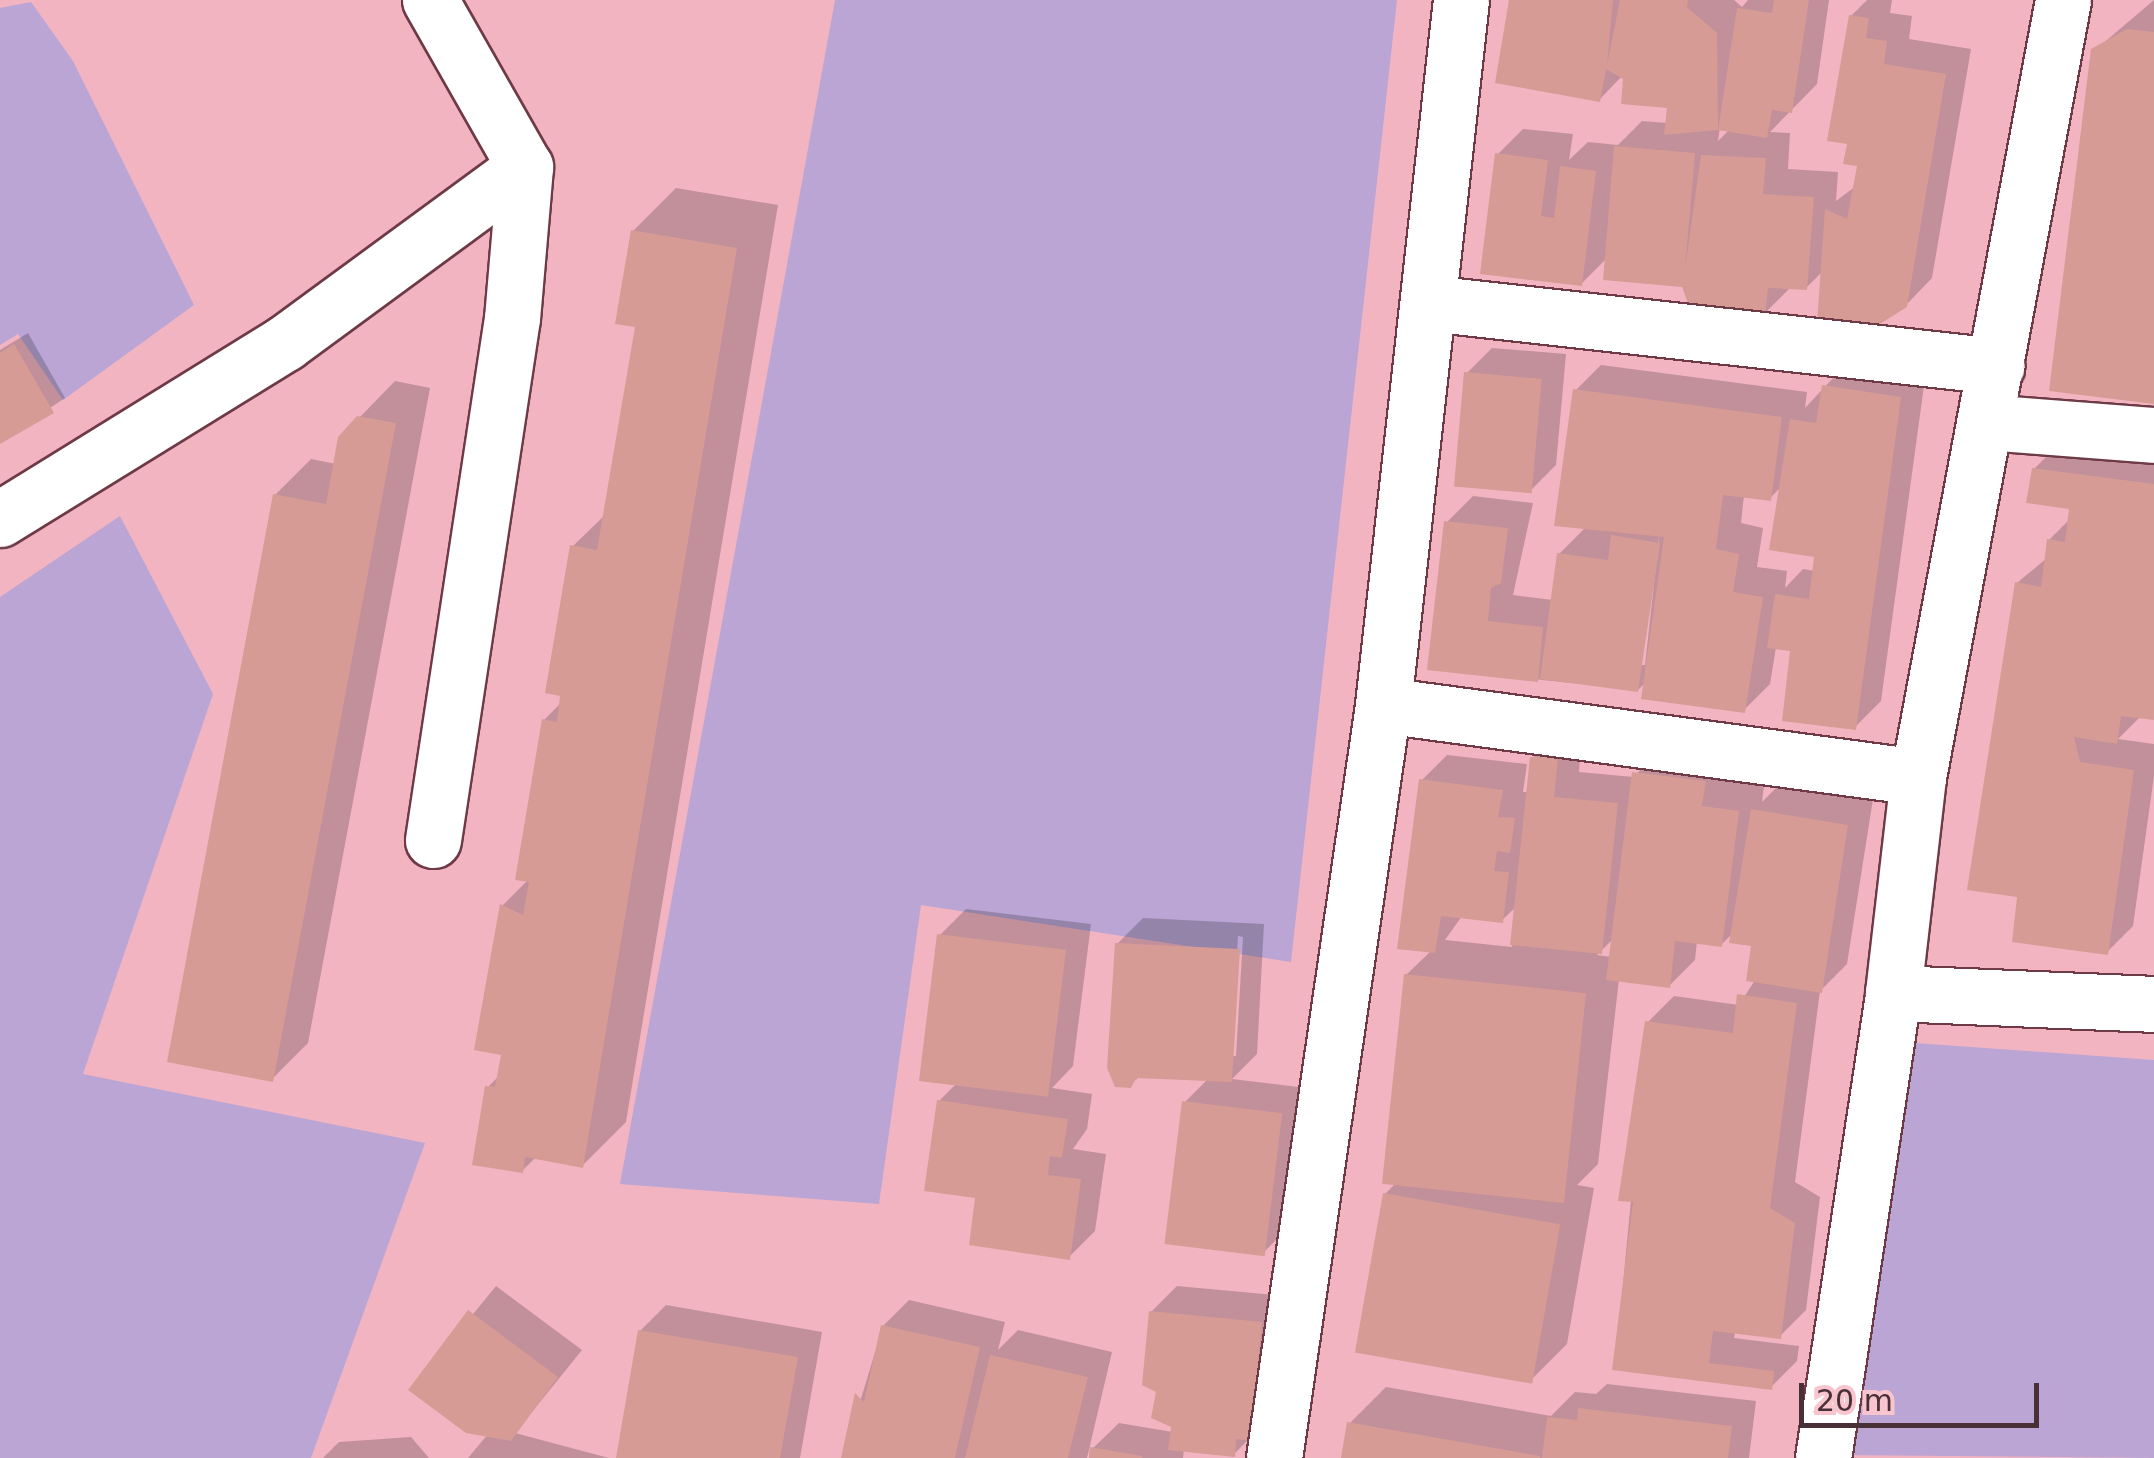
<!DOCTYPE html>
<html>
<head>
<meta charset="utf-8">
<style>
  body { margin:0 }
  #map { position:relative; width:2154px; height:1458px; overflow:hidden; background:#f2b4c1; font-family:"DejaVu Sans",sans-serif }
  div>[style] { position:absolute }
  .green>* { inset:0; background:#baa5d5 }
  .shadow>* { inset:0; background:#0003 }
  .building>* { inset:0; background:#d79b95; transform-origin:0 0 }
  .roads { filter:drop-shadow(2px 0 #6d3a46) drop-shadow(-2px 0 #6d3a46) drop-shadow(0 2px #6d3a46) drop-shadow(0 -2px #6d3a46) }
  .minor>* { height:55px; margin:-27.5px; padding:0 27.5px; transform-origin:27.5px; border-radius:27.5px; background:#fff }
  span { translate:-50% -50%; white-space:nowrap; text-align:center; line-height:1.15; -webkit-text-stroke:9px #f8c5cf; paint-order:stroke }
  .scale { position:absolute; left:1799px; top:1383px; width:240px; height:45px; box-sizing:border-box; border:5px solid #493036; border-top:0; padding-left:12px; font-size:30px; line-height:35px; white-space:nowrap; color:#493036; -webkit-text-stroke:8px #f8c5cf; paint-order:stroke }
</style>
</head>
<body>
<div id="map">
  <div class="green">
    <i style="clip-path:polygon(835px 0,1397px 0,1291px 962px,921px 905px,879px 1204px,620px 1184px)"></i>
    <i style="clip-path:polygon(31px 2px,73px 61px,194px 305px,63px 400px,18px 334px,0 345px,0 8px)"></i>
    <i style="clip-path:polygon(120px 516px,213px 694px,83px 1074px,425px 1143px,311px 1458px,0 1458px,0 597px)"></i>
    <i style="clip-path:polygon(1901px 1042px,2154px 1060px,2154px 1458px,1840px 1455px)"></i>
  </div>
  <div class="shadow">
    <i style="clip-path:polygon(evenodd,1511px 0,1734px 0,1742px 7px,1748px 0,1829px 0,1817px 84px,1770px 132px,1790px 133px,1788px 169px,1838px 172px,1836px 201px,1856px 186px,1860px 164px,1850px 142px,1851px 16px,1867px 0,1892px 0,1890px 13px,1912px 16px,1909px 39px,1971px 49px,1932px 278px,1906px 305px,1823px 271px,1806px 288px,1791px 287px,1764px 314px,1607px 258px,1582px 283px,1497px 155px,1523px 129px,1573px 134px,1569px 160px,1588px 142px,1618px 145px,1642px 121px,1668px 123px,1670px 106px,1626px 72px,1599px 100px,1511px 0,1720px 127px,1730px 129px,1718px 141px,1720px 127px)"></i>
    <i style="clip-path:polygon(2154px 0,2154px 402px,2094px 51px)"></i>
    <i style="clip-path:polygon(676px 188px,778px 205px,626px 1122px,583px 1165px,536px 1157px,522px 1171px,488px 1087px,500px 1075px,504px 1053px,477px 1048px,503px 905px,528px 880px,544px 720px,562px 702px,572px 547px,606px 514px,638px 325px,633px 231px)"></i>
    <i style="clip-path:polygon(28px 333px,65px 398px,0 441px,0 350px)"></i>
    <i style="clip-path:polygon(1492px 348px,1566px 354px,1556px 465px,1530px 491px,1466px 374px)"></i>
    <i style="clip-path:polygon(evenodd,1850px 360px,1926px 371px,1881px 701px,1855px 727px,1793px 649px,1776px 647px,1770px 684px,1744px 710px,1646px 682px,1638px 690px,1430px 668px,1447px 522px,1473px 496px,1533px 503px,1513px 595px,1553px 600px,1559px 554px,1586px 527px,1575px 391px,1601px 365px,1807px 392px,1805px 408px,1850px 360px,1782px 486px,1817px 555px,1815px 571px,1803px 569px,1785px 588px,1787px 571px,1757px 567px,1763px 528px,1741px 523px,1744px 495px,1770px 498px,1782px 486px,1850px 360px,1660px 530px,1645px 665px,1640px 665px,1660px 530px)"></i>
    <i style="clip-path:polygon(395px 381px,430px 388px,308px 1043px,272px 1079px,275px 495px,311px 459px,336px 464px,359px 418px)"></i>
    <i style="clip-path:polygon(2060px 443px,2154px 455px,2154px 718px,2141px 716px,2118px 739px,2154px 744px,2154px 776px,2133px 926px,2107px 952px,2020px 894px,2017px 583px,2047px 558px,2049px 540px,2071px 518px,2072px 507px,2034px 469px)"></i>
    <i style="clip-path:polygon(evenodd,1559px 732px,1582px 732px,1579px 772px,1634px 777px,1661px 747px,1730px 756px,1726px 781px,1764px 786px,1762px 802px,1780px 784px,1873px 799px,1847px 964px,1820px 991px,1795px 1182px,1820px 1197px,1806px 1310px,1780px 1336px,1735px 1331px,1734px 1338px,1799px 1346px,1797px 1361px,1771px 1387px,1615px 1368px,1648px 1022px,1674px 996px,1739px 1005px,1755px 980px,1753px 944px,1734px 932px,1722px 944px,1697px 941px,1695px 960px,1669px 986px,1619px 979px,1598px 1164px,1577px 1185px,1594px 1188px,1567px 1344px,1531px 1380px,1385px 1194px,1396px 1183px,1406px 975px,1432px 950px,1421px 781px,1447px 755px,1527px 764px,1523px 792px,1529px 792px,1533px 758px,1559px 732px,1517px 906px,1512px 947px,1445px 940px,1462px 916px,1502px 920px,1517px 906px,1559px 732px,1614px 938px,1612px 957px,1597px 955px,1614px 938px)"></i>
    <i style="clip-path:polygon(966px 909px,1091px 924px,1073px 1066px,1052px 1088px,1092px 1094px,1087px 1129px,1073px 1149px,1106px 1154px,1095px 1231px,1069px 1257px,978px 1196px,939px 1101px,958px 1082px,940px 935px)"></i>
    <i style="clip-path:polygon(evenodd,1143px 918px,1264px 924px,1257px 1054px,1232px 1079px,1306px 1088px,1289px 1227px,1263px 1253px,1185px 1102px,1208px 1079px,1140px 1076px,1130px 1085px,1117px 944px,1143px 918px,1238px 936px,1243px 937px,1236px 1056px,1231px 1056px,1238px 936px)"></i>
    <i style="clip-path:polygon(496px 1286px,582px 1350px,515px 1433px,609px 1458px,468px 1458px,488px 1434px,411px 1390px)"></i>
    <i style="clip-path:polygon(1177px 1286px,1287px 1296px,1276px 1412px,1234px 1454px,1184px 1449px,1183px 1458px,1091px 1458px,1089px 1452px,1119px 1423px,1173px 1432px,1159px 1391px,1151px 1312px)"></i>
    <i style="clip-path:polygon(909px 1300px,1005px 1322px,998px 1350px,1018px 1330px,1112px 1352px,1087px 1458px,843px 1458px,883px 1326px)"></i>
    <i style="clip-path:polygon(666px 1305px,822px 1332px,800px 1458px,618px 1458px,640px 1331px)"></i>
    <i style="clip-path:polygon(1607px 1384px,1756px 1401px,1749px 1458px,1343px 1458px,1350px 1423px,1386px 1387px,1551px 1416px,1575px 1392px,1596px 1394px)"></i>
    <i style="clip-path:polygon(411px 1437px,429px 1458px,323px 1458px,339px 1442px)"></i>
  </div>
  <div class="building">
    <i style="clip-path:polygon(1509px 0,1613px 0,1607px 65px,1620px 0,1688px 0,1687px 7px,1717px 33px,1718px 130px,1664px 135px,1667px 108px,1621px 104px,1623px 79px,1606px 69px,1600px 102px,1495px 83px)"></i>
    <i style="clip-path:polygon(1774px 0,1809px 0,1792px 113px,1772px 110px,1767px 138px,1718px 130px,1737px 8px,1772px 13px)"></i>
    <i style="clip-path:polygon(1849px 15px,1869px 18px,1866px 38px,1887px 41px,1884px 64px,1946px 74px,1907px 307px,1875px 327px,1817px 323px,1825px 209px,1847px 219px,1857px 166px,1843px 164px,1847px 144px,1827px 141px)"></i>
    <i style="clip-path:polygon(2127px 29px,2154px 32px,2154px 404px,2049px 391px,2091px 49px)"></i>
    <i style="clip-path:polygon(1614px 146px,1695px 153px,1685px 269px,1701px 155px,1766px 158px,1763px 194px,1814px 197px,1807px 290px,1768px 288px,1765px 316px,1691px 311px,1682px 287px,1603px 280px)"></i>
    <i style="clip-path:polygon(1495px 153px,1548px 160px,1541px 216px,1554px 218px,1560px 166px,1596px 171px,1582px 286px,1480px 274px)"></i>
    <i style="clip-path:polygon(631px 230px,737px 248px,583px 1168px,525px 1157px,523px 1173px,472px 1165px,485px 1086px,495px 1087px,501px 1055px,474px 1050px,500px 904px,523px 915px,529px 882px,515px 880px,542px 719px,557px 722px,560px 696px,545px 693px,570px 545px,597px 550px,635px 327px,615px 324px)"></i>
    <i style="clip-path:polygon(14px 344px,54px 413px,0 444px,0 353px)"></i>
    <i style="left:1464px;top:372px;width:78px;height:115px;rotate:5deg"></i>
    <i style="clip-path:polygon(1822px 385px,1901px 397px,1856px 730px,1782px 721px,1790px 651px,1767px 648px,1775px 594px,1809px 599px,1814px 557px,1769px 550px,1790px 419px,1816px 423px)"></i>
    <i style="clip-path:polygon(1573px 389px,1782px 417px,1771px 501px,1723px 495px,1716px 549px,1739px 554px,1733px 592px,1763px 597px,1745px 713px,1641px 699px,1664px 537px,1554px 526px)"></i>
    <i style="clip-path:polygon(357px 416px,396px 423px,273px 1082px,167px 1062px,273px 494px,326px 504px,338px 437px)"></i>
    <i style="clip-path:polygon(2032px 468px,2154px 484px,2154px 720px,2121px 716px,2117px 744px,2074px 737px,2080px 762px,2134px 770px,2108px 955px,2012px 942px,2017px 897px,1967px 890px,2015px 582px,2041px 587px,2047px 539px,2065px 542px,2069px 509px,2026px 503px)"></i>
    <i style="clip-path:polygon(1444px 521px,1508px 528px,1501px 583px,1491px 588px,1488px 621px,1543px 627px,1538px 682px,1427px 670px)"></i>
    <i style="clip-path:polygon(1611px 535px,1660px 543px,1638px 692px,1540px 679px,1557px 553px,1608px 560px)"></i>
    <i style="clip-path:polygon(1530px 757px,1558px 757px,1554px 797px,1618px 803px,1602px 954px,1510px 945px)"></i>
    <i style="clip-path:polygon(1632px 772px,1706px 781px,1702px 806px,1739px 811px,1722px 947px,1675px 941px,1670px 988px,1606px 980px)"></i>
    <i style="clip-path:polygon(1419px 779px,1503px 790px,1498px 817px,1515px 818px,1510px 853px,1497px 851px,1494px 871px,1509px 872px,1503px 923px,1441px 916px,1435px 953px,1397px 949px)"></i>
    <i style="clip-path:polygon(1751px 809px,1848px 825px,1822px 993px,1746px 981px,1751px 946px,1729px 943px)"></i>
    <i style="left:937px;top:934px;width:130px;height:148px;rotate:7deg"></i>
    <i style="clip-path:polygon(1115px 943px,1240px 949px,1232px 1082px,1136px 1078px,1131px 1088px,1115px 1087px,1107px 1068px)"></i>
    <i style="left:1404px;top:974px;width:183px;height:211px;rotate:6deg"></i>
    <i style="clip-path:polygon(1737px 994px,1797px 1003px,1770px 1208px,1795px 1223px,1781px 1339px,1713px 1331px,1709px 1363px,1774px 1371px,1772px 1390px,1612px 1370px,1633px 1202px,1618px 1201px,1645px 1021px,1733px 1033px)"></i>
    <i style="clip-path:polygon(937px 1100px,1068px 1119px,1062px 1158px,1050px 1156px,1048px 1175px,1081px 1179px,1070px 1260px,969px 1245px,975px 1198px,924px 1191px)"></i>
    <i style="left:1182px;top:1101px;width:101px;height:144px;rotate:7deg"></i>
    <i style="left:1383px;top:1193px;width:180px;height:162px;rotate:10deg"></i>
    <i style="clip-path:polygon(468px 1310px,558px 1377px,511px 1441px,466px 1433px,408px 1390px)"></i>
    <i style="clip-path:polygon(1149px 1311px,1262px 1322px,1251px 1441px,1236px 1439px,1235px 1457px,1168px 1450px,1171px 1427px,1151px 1418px,1156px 1392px,1142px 1385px)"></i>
    <i style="clip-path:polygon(881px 1325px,980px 1347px,955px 1458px,841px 1458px,855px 1393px,864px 1402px)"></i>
    <i style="clip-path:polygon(638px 1330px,798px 1357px,780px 1458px,616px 1458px)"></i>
    <i style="clip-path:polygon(990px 1355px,1088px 1377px,1068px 1458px,965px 1458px)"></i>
    <i style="clip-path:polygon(1578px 1408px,1732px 1426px,1728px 1458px,1542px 1458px,1547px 1417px,1577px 1420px)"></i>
    <i style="clip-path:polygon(1347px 1422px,1540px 1456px,1540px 1458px,1341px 1458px)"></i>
    <i style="clip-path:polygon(1090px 1447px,1142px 1456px,1142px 1458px,1089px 1458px)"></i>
  </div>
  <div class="roads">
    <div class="minor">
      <i style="left:430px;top:0;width:192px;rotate:60.4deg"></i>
      <i style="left:525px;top:167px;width:152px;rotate:94.9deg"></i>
      <i style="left:512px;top:318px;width:528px;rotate:98.61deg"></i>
      <i style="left:1428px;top:303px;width:572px;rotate:6.32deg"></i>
      <i style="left:1985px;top:422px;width:169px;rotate:4.4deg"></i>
      <i style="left:0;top:519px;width:335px;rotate:-31.7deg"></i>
      <i style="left:285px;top:343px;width:298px;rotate:-36.3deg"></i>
      <i style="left:1383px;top:705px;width:540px;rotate:7.66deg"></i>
      <i style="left:1893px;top:993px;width:261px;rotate:2.4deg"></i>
      <i style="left:1274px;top:1458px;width:761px;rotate:-81.76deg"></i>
      <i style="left:1383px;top:705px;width:709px;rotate:-83.69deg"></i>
      <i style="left:1823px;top:1458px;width:470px;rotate:-81.4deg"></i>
      <i style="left:1893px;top:993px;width:217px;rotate:-83.4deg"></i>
      <i style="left:1918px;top:777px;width:790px;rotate:-79.43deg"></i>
    </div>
  </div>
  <div class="scale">20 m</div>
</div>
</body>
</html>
